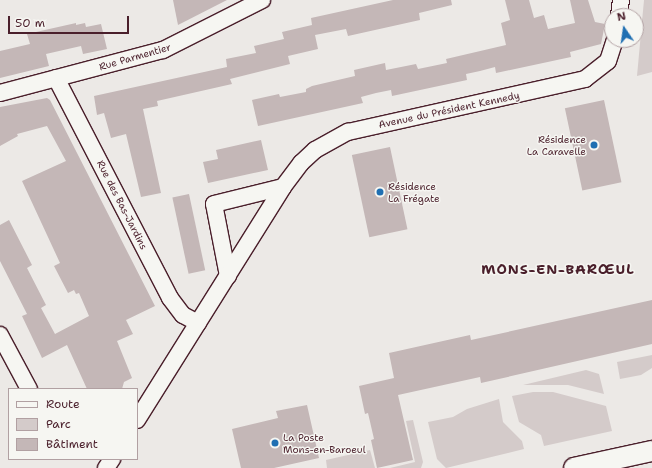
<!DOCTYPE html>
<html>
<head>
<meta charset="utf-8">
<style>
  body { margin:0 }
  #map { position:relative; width:652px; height:468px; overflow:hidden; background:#ece9e6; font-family:"Shantell Sans",sans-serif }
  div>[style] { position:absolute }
  .green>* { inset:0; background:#d4cbca }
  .building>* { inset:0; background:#c4b7b7; transform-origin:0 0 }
  .roads { filter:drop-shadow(1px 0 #4a1f2b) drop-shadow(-1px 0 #4a1f2b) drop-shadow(0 1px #4a1f2b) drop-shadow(0 -1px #4a1f2b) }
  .minor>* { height:16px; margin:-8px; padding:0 8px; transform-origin:8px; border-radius:8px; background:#f6f6f2 }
  .major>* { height:20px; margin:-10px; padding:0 10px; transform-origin:10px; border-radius:10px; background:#f6f6f2 }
  .dots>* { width:11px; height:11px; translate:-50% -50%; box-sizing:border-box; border:2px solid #f6f6f2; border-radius:50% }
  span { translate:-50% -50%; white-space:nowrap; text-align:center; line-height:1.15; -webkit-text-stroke:3px #f6f6f2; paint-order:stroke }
  .street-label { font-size:10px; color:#4a1f2b }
  .poi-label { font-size:10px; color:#4a1f2b }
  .right { translate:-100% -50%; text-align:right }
  .left { translate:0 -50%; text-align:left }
  .district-label { font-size:14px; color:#4a1f2b; font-weight:700; letter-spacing:1px }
  .legend { position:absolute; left:8px; top:388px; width:130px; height:72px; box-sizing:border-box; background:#f6f6f2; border:1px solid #b1a0a2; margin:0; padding:5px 7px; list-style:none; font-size:12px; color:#4a1f2b }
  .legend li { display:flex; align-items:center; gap:8px; height:20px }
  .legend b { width:20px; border:1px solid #b1a0a2 }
  .north { position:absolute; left:604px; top:8px; width:40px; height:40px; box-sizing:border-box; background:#f6f6f2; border:1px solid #b1a0a2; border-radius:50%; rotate:347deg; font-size:11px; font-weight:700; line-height:16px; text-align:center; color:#4a1f2b }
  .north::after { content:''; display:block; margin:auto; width:14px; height:18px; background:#1f6fb2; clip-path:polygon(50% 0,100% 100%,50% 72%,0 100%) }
  .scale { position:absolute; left:8px; top:16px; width:121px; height:18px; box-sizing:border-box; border:2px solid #4a1f2b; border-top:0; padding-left:5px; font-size:12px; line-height:14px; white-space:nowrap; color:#4a1f2b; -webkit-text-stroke:3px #f6f6f2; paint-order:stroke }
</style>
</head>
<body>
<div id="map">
  <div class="green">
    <i style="clip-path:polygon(644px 0,652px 0,652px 72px,637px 76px)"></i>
    <i style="clip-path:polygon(652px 355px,652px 368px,641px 375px,620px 379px,617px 362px)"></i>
    <i style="clip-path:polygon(586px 370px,599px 374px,604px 394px,568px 385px,523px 385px)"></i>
    <i style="clip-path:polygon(533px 392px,553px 392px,606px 406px,612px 431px,544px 446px,541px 435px,519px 422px,512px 396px)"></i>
    <i style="clip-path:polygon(499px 399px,503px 422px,522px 441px,524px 449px,446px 468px,437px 459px,428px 422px,453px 417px,467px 409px)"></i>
    <i style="clip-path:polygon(413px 420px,423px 462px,421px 468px,390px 468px,415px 462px,406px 421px)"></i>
    <i style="clip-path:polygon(370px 450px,375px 468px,327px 468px,326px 460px)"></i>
  </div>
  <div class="building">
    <i style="clip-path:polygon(173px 0,227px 0,178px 25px)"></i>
    <i style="clip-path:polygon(393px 0,451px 0,452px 5px,419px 13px,420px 20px,348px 36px,346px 29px,315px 35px,318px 49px,288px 56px,290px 64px,230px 79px,232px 84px,157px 101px,158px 106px,143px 109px,161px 193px,141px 197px,126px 134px,111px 138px,104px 113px,97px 115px,94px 96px,227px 67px,226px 59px,256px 53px,254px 46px,284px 39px,282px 32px,312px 25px,311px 18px)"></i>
    <i style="clip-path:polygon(505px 0,529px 0,534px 18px,544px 15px,548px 29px,575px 23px,570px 0,588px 0,595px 22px,605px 24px,601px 44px,570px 52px,571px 57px,496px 73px,495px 67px,480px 71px,466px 74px,467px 80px,392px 96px,391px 90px,376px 93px,361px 97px,363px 103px,258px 126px,252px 100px,279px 94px,280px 97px,306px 92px,306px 89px,312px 86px,355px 76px,354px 70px,385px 63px,386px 70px,416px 64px,418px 69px,447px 63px,446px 59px,506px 45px,501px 23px,510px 20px)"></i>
    <i style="clip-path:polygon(76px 23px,76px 25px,85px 23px,86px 27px,101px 24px,107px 49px,83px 54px,81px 46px,46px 54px,49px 66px,0 78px,0 51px,30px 44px,27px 34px)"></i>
    <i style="clip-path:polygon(47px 98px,50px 100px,155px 306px,126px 320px,133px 334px,117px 341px,132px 378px,124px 382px,122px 389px,87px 389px,67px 345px,42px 358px,22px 316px,27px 314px,0 261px,0 225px,9px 220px,32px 265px,27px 268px,46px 305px,41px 308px,55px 334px,89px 316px,79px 293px,76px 294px,74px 290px,68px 293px,54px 266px,60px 263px,22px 181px,66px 161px,47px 126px,17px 134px,18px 136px,0 146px,0 107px)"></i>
    <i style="left:604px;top:100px;width:84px;height:40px;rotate:78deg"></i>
    <i style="clip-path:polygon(261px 140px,268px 170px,208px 183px,203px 162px,218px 159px,216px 150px)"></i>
    <i style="left:390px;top:147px;width:84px;height:39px;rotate:78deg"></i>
    <i style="left:189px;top:194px;width:78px;height:17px;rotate:78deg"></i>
    <i style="clip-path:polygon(652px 300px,652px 344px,481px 383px,480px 377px,398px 395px,413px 460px,377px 468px,371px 440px,374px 439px,368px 413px,365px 414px,359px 386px,394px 378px,389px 353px,470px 335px,471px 340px)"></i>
    <i style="clip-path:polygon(307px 405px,319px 458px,274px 468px,241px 468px,232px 429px,278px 418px,276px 411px)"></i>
  </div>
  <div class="roads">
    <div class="minor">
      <i style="left:619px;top:16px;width:16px;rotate:-83deg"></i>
      <i style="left:56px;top:78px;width:248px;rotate:62.6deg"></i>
      <i style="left:170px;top:298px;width:21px;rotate:53deg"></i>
      <i style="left:183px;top:315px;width:17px;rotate:28deg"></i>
      <i style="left:0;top:93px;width:169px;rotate:-14.8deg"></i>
      <i style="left:163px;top:50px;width:111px;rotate:-26.8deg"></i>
      <i style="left:228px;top:276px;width:73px;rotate:-101deg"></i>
      <i style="left:214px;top:204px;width:71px;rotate:-13.8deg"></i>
      <i style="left:0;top:335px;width:61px;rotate:61.8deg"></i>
      <i style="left:137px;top:420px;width:275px;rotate:-57.9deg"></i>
      <i style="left:283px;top:187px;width:30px;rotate:-53deg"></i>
      <i style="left:301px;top:163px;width:19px;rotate:-43deg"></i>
      <i style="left:315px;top:150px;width:38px;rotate:-29deg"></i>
      <i style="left:348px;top:132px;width:243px;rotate:-12.6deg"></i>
      <i style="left:585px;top:79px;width:29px;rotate:-38deg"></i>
      <i style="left:608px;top:61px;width:22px;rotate:-72deg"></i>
      <i style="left:106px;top:468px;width:11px;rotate:-56deg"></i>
    </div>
    <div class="major">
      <i style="left:574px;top:468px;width:80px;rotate:-12.3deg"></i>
    </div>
  </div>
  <div class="dots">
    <i style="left:594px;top:145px;background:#1f6fb2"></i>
    <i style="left:380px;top:192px;background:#1f6fb2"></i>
    <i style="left:275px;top:443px;background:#1f6fb2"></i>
  </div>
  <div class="street-label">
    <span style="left:135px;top:57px;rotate:-16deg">Rue Parmentier</span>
    <span style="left:449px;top:110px;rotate:-12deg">Avenue du Président Kennedy</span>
    <span style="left:122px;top:205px;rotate:63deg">Rue des Bas-Jardins</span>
  </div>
  <div class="poi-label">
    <span class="right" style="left:586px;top:145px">Résidence<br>La Caravelle</span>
    <span class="left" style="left:388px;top:192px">Résidence<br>La Frégate</span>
    <span class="left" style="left:283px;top:443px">La Poste<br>Mons-en-Baroeul</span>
  </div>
  <div class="district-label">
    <span style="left:558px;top:269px">MONS-EN-BARŒUL</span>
  </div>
  <ul class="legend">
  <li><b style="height:5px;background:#f6f6f2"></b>Route</li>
  <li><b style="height:11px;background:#d4cbca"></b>Parc</li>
  <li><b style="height:11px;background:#c4b7b7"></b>Bâtiment</li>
  </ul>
  <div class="north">N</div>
  <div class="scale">50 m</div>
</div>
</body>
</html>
